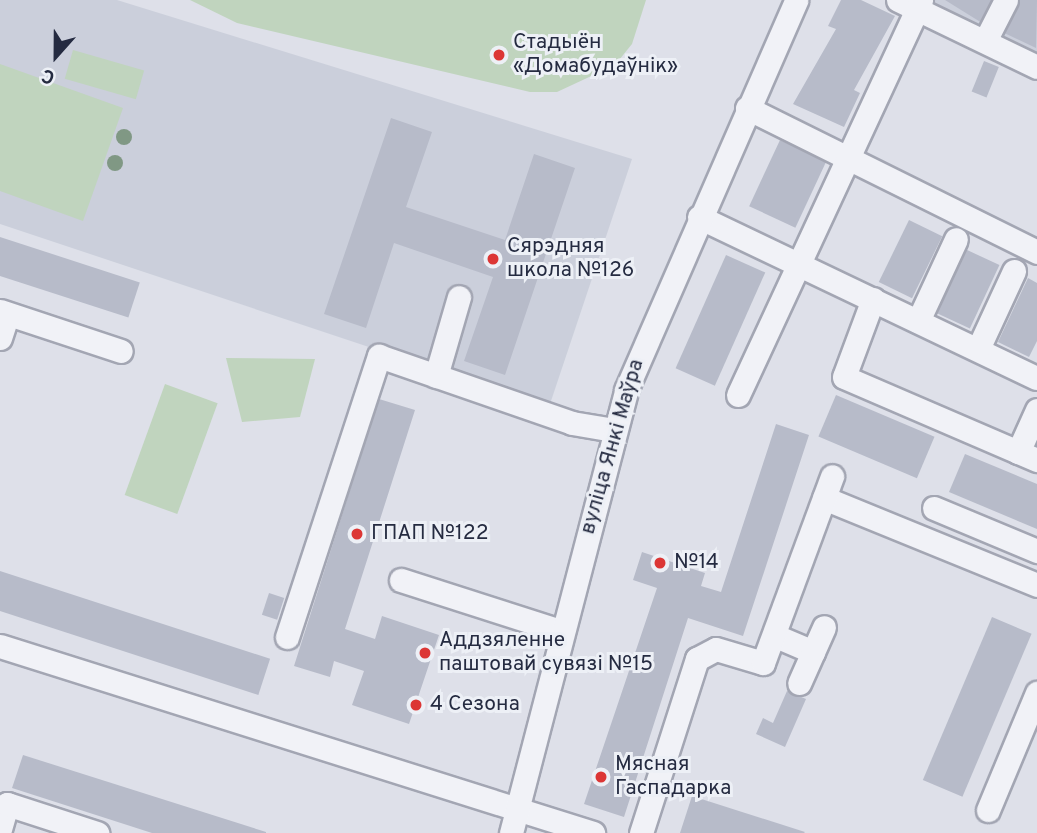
<!DOCTYPE html>
<html>
<head>
<meta charset="utf-8">
<style>
  body { margin:0 }
  #map { position:relative; width:1037px; height:833px; overflow:hidden; background:#dee0e9; font-family:Overpass,sans-serif }
  div>[style] { position:absolute }
  [style*='--x'] { left:calc(var(--x)*1px); top:calc(var(--y)*1px); width:calc(var(--w)*1px); rotate:calc(var(--a)*1deg) }
  .built>* { inset:0; background:#cbcfdb }
  .green>* { inset:0; background:#c0d4be; transform-origin:0 0 }
  .building>* { inset:0; background:#b7bbc9; transform-origin:0 0 }
  .roads { filter:drop-shadow(2px 0 #a3a6b3) drop-shadow(-2px 0 #a3a6b3) drop-shadow(0 2px #a3a6b3) drop-shadow(0 -2px #a3a6b3) }
  .minor>* { height:23px; margin:-11.5px; padding:0 11.5px; transform-origin:11.5px; border-radius:11.5px; background:#f1f2f7 }
  .trees>* { width:16px; height:16px; margin:-8px; border-radius:50%; background:#809884 }
  .dots>* { width:19px; height:19px; translate:-50% -50%; box-sizing:border-box; border:4px solid #edf0f6; border-radius:50% }
  span { translate:-50% -50%; white-space:nowrap; text-align:center; line-height:1.15; -webkit-text-stroke:6px #edf0f6; paint-order:stroke }
  .poi-label { font-size:21px; color:#252b41 }
  .left { translate:0 -50%; text-align:left }
  .street-label { font-size:21px; color:#252b41 }
  .north { position:absolute; left:21px; top:21px; width:70px; height:70px; -webkit-text-stroke:5px #edf0f6; paint-order:stroke; rotate:201deg; font-size:19px; font-weight:700; line-height:28px; text-align:center; color:#252b41 }
  .north::after { content:''; display:block; margin:auto; width:24px; height:32px; background:#252b41; clip-path:polygon(50% 0,100% 100%,50% 72%,0 100%) }
</style>
</head>
<body>
<div id="map">
  <div class="built">
    <i style="clip-path:polygon(0 0,117px 0,632px 159px,549px 407px,0 224px)"></i>
    <i style="clip-path:polygon(934px 0,1037px 0,1037px 58px,931px 6px)"></i>
  </div>
  <div class="green">
    <i style="clip-path:polygon(190px 0,646px 0,632px 44px,615px 65px,557px 92px,530px 92px,237px 23px)"></i>
    <i style="left:73px;top:50px;width:74px;height:30px;rotate:16deg"></i>
    <i style="clip-path:polygon(0 64px,123px 108px,83px 221px,0 191px)"></i>
    <i style="clip-path:polygon(226px 358px,315px 359px,300px 417px,242px 422px)"></i>
    <i style="left:165px;top:384px;width:56px;height:118px;rotate:20deg"></i>
  </div>
  <div class="building">
    <i style="clip-path:polygon(841px 0,861px 0,895px 16px,854px 90px,860px 93px,844px 127px,793px 104px,836px 29px,828px 26px)"></i>
    <i style="clip-path:polygon(945px 0,993px 0,982px 23px)"></i>
    <i style="clip-path:polygon(1013px 0,1037px 0,1036px 48px,998px 30px)"></i>
    <i style="left:984px;top:61px;width:16px;height:33px;rotate:22deg"></i>
    <i style="clip-path:polygon(391px 118px,432px 132px,406px 207px,505px 240px,534px 154px,575px 168px,505px 375px,464px 361px,493px 277px,394px 243px,366px 328px,324px 314px)"></i>
    <i style="left:780px;top:140px;width:51px;height:73px;rotate:25deg"></i>
    <i style="left:909px;top:220px;width:37px;height:69px;rotate:26deg"></i>
    <i style="left:0;top:237px;width:147px;height:37px;rotate:18deg"></i>
    <i style="left:965px;top:249px;width:38px;height:70px;rotate:25deg"></i>
    <i style="left:726px;top:255px;width:43px;height:124px;rotate:24deg"></i>
    <i style="clip-path:polygon(1028px 278px,1037px 283px,1037px 341px,1029px 357px,998px 342px)"></i>
    <i style="left:836px;top:395px;width:107px;height:45px;rotate:23deg"></i>
    <i style="clip-path:polygon(379px 399px,415px 410px,345px 629px,375px 639px,382px 616px,439px 635px,409px 724px,352px 705px,364px 671px,334px 661px,330px 677px,294px 666px)"></i>
    <i style="clip-path:polygon(776px 424px,809px 435px,743px 636px,688px 618px,624px 817px,584px 804px,657px 588px,633px 580px,642px 552px,705px 573px,701px 586px,721px 592px)"></i>
    <i style="clip-path:polygon(965px 454px,1037px 484px,1037px 529px,949px 492px)"></i>
    <i style="left:0;top:571px;width:284px;height:38px;rotate:18deg"></i>
    <i style="left:269px;top:593px;width:16px;height:23px;rotate:18deg"></i>
    <i style="left:992px;top:617px;width:43px;height:177px;rotate:23deg"></i>
    <i style="clip-path:polygon(787px 691px,806px 699px,785px 747px,756px 734px,763px 718px,773px 723px)"></i>
    <i style="clip-path:polygon(23px 755px,266px 832px,266px 833px,152px 833px,12px 788px)"></i>
    <i style="clip-path:polygon(692px 796px,805px 832px,804px 833px,680px 833px)"></i>
  </div>
  <div class="roads">
    <div class="minor">
      <i style="--x:898;--y:0;--w:154;--a:25.7"></i>
      <i style="--x:985;--y:41;--w:46;--a:-62.9"></i>
      <i style="--x:747;--y:108;--w:324;--a:26.4"></i>
      <i style="--x:699;--y:217;--w:374;--a:25.5"></i>
      <i style="--x:873;--y:299;--w:83;--a:110.4"></i>
      <i style="--x:844;--y:377;--w:189;--a:23.3"></i>
      <i style="--x:0;--y:311;--w:127;--a:18.3"></i>
      <i style="--x:918;--y:321;--w:90;--a:-65.1"></i>
      <i style="--x:0;--y:338;--w:25;--a:-72"></i>
      <i style="--x:978;--y:349;--w:86;--a:-65.2"></i>
      <i style="--x:436;--y:376;--w:82;--a:-73.8"></i>
      <i style="--x:738;--y:395;--w:435;--a:-65.1"></i>
      <i style="--x:1037;--y:410;--w:46;--a:114.3"></i>
      <i style="--x:1018;--y:452;--w:21;--a:23"></i>
      <i style="--x:824;--y:498;--w:230;--a:22.2"></i>
      <i style="--x:934;--y:508;--w:112;--a:22.7"></i>
      <i style="--x:401;--y:580;--w:167;--a:17.8"></i>
      <i style="--x:287;--y:637;--w:296;--a:-71.9"></i>
      <i style="--x:379;--y:356;--w:204;--a:19.1"></i>
      <i style="--x:572;--y:423;--w:43;--a:9.5"></i>
      <i style="--x:778;--y:637;--w:38;--a:23"></i>
      <i style="--x:813;--y:652;--w:34;--a:114"></i>
      <i style="--x:0;--y:646;--w:622;--a:17.5"></i>
      <i style="--x:813;--y:652;--w:27;--a:-66"></i>
      <i style="--x:988;--y:810;--w:127;--a:-67.3"></i>
      <i style="--x:0;--y:829;--w:26;--a:-74"></i>
      <i style="--x:7;--y:804;--w:95;--a:17.9"></i>
      <i style="--x:511;--y:833;--w:458;--a:-75.4"></i>
      <i style="--x:626;--y:390;--w:425;--a:-66.4"></i>
      <i style="--x:641;--y:833;--w:183;--a:-72.2"></i>
      <i style="--x:697;--y:659;--w:21;--a:-28"></i>
      <i style="--x:716;--y:649;--w:49;--a:16.6"></i>
      <i style="--x:763;--y:663;--w:199;--a:-69.7"></i>
    </div>
  </div>
  <div class="trees">
    <i style="left:124px;top:137px"></i>
    <i style="left:115px;top:163px"></i>
  </div>
  <div class="dots">
    <i style="left:499px;top:55px;background:#dc3635"></i>
    <i style="left:493px;top:259px;background:#dc3635"></i>
    <i style="left:357px;top:534px;background:#dc3635"></i>
    <i style="left:660px;top:563px;background:#dc3635"></i>
    <i style="left:425px;top:653px;background:#dc3635"></i>
    <i style="left:416px;top:705px;background:#dc3635"></i>
    <i style="left:601px;top:777px;background:#dc3635"></i>
  </div>
  <div class="poi-label">
    <span class="left" style="left:513px;top:55px">Стадыён<br>«Домабудаўнік»</span>
    <span class="left" style="left:507px;top:259px">Сярэдняя<br>школа №126</span>
    <span class="left" style="left:371px;top:534px">ГПАП №122</span>
    <span class="left" style="left:674px;top:563px">№14</span>
    <span class="left" style="left:439px;top:653px">Аддзяленне<br>паштовай сувязі №15</span>
    <span class="left" style="left:430px;top:705px">4 Сезона</span>
    <span class="left" style="left:615px;top:777px">Мясная<br>Гаспадарка</span>
  </div>
  <div class="street-label">
    <span style="left:613px;top:447px;rotate:-74deg">вуліца Янкі Маўра</span>
  </div>
  <div class="north">С</div>
</div>
</body>
</html>
